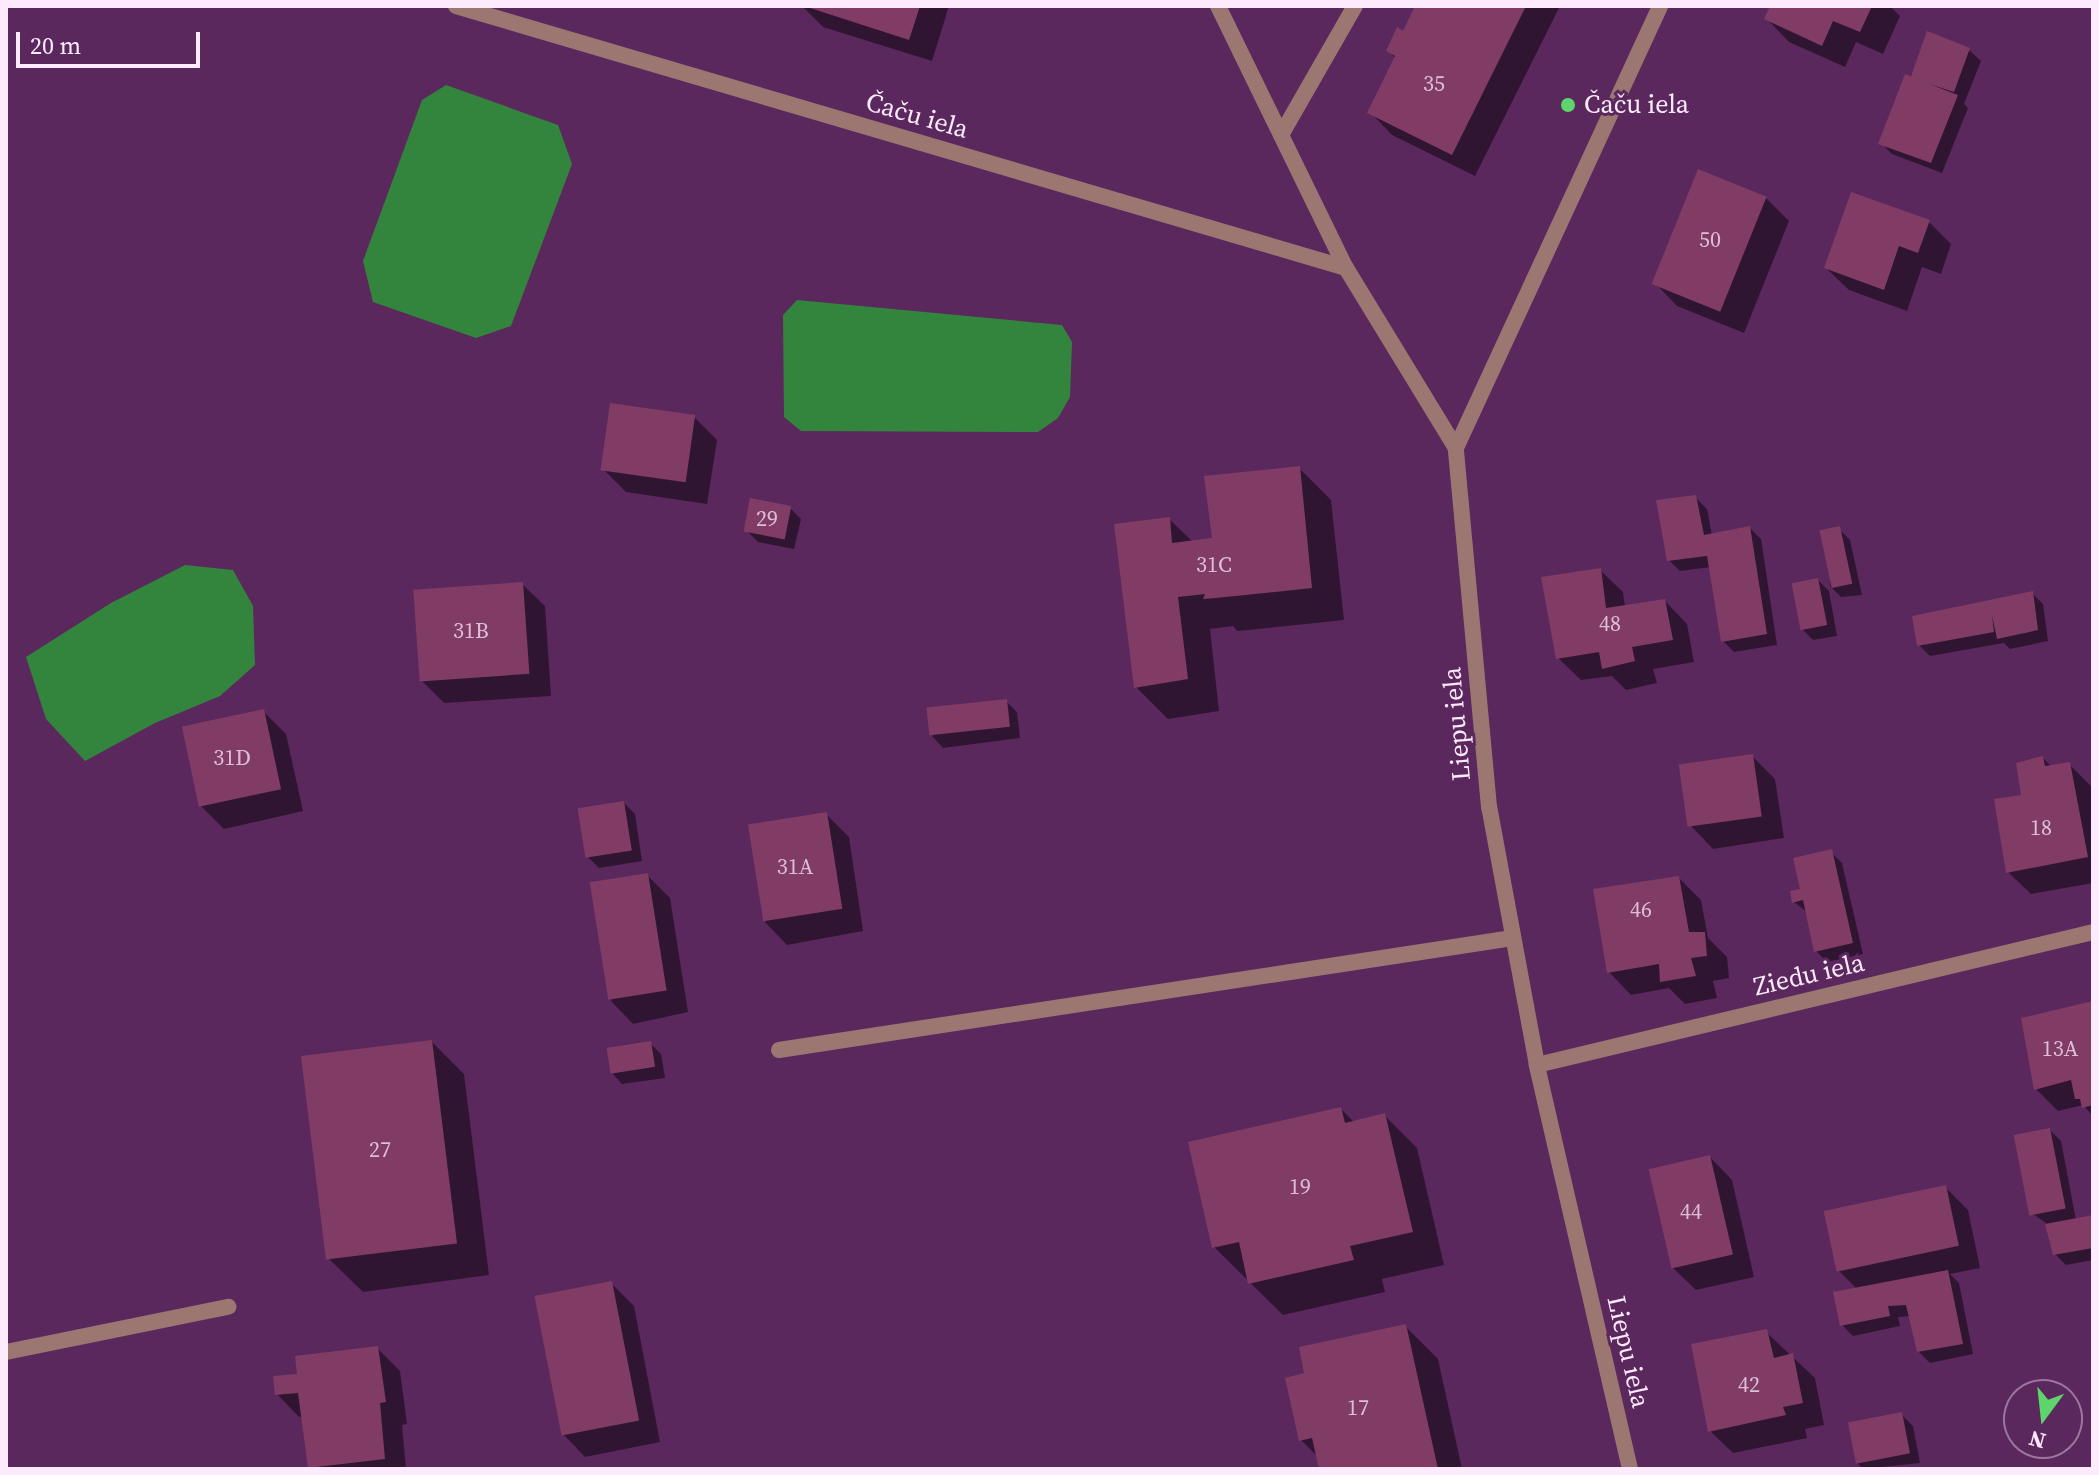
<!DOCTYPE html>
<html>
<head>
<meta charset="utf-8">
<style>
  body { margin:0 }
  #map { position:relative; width:2099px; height:1475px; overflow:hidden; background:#5b285e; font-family:"Source Serif 4",serif }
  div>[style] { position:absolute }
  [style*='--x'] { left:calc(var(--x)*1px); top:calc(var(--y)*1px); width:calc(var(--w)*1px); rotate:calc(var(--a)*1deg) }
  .water>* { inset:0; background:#33843d }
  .shadow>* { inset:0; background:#0007 }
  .building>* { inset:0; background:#803c64; transform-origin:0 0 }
  .service>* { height:16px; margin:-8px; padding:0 8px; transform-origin:8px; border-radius:8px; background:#9c7772 }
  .minor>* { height:16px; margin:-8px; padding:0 8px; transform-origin:8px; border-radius:8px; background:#9c7772 }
  .dots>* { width:22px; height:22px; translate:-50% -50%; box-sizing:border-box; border:4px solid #5b285e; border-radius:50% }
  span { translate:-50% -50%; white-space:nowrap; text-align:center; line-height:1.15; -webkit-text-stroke:6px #5b285e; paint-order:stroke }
  .number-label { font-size:22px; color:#debed7 }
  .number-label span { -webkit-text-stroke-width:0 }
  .poi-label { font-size:26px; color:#fdeafd }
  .left { translate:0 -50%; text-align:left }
  .street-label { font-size:26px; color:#fdeafd }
  .frame { position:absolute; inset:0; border:8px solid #fdeafd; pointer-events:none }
  .north { position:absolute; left:2003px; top:1379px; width:80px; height:80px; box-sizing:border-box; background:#5b285e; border:2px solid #9c769e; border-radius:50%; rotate:195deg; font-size:22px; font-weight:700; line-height:32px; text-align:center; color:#fdeafd }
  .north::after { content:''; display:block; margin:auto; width:28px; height:36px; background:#5ed56c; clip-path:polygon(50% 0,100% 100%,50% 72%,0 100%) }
  .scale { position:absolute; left:16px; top:32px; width:184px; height:36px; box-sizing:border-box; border:4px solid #fdeafd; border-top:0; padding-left:10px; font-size:24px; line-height:28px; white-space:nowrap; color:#fdeafd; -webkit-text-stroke:6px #5b285e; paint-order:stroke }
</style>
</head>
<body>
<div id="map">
  <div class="water">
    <i style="clip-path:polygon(446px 85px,558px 125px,572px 164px,511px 326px,476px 338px,373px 302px,363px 261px,422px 100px)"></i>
    <i style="clip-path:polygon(797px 300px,1062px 325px,1072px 342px,1070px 397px,1058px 418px,1038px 432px,801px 431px,784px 417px,783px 315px)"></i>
    <i style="clip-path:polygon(185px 565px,233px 570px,253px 606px,255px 665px,220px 696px,155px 723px,85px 761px,46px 719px,26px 657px,111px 603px)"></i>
  </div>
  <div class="shadow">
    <i style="clip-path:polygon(802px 6px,949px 6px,932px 61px,823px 27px)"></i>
    <i style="clip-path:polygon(1417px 6px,1560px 6px,1475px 176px,1392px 135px,1370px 112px,1396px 59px,1388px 50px,1403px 34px)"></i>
    <i style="clip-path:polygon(1772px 6px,1890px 6px,1900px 16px,1883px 54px,1856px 42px,1845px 67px,1789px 42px,1767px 19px)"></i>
    <i style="clip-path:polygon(1929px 34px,1969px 50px,1981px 61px,1964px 104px,1968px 108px,1942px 173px,1892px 154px,1881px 143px)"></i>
    <i style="clip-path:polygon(1766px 198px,1789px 221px,1744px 333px,1677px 306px,1655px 283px)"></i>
    <i style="clip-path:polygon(1929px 222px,1951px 244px,1941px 274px,1922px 267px,1907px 311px,1849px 290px,1826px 268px)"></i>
    <i style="clip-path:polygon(694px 417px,717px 440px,707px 504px,626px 492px,603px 469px)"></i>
    <i style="clip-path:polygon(1299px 468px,1331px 500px,1344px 620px,1249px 630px,1237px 631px,1233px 626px,1210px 629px,1219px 711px,1168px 719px,1136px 687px,1169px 519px,1193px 542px,1214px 540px)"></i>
    <i style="clip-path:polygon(1695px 497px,1707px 509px,1712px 535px,1750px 528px,1761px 539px,1777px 645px,1734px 652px,1723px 641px,1711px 567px,1680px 571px,1669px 560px)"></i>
    <i style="clip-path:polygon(790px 508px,801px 519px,794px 549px,758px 542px,747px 531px)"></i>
    <i style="clip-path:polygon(1839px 529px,1850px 540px,1862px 595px,1841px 597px,1830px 586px)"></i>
    <i style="clip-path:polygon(1600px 570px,1623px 592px,1625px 607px,1665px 601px,1687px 624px,1694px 662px,1653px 669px,1657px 683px,1626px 690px,1612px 676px,1581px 680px,1558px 658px)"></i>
    <i style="clip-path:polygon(1818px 580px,1829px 591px,1837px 636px,1813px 640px,1801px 628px)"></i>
    <i style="clip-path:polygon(522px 584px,545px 606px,551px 696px,444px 703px,421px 680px)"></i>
    <i style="clip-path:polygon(2032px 593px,2043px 604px,2048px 641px,2010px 649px,2004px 643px,1930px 656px,1919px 645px)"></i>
    <i style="clip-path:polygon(1006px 701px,1017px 712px,1020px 738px,943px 748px,932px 736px)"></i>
    <i style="clip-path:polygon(263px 711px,286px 734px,303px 811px,224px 829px,201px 806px)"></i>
    <i style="clip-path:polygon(1752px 756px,1775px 779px,1784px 838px,1713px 849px,1691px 826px)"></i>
    <i style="clip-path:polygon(2043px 758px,2052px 767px,2069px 764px,2092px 787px,2093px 883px,2031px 894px,2008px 872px,2023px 796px)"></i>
    <i style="clip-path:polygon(624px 803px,635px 814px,642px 861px,599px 868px,588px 857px)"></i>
    <i style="clip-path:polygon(826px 814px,849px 837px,863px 931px,787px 945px,765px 922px)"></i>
    <i style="clip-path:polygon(1831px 852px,1842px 863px,1863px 954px,1827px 962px,1816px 951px,1807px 912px,1794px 902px)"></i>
    <i style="clip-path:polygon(647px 875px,670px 898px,688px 1012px,633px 1024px,611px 1001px)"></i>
    <i style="clip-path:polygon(1679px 878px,1701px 900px,1708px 938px,1727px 957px,1729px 978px,1713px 981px,1717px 998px,1685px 1004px,1669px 988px,1631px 995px,1609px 972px)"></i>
    <i style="clip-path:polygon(2093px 1003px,2093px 1116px,2083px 1105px,2058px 1111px,2036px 1089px)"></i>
    <i style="clip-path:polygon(432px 1042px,464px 1074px,489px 1275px,363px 1292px,330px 1260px)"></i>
    <i style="clip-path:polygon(650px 1043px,661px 1054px,665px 1078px,622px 1084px,611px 1072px)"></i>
    <i style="clip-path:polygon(1341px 1109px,1354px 1122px,1384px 1115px,1417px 1148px,1444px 1265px,1382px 1279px,1385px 1292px,1283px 1315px,1214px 1247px)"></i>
    <i style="clip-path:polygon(2050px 1130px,2061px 1141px,2076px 1220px,2093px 1217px,2093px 1260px,2066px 1265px,2055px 1254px,2047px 1224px,2032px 1213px)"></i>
    <i style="clip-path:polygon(1710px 1157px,1732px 1180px,1754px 1277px,1696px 1290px,1673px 1268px)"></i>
    <i style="clip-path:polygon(1945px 1187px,1968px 1210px,1980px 1268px,1950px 1274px,1959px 1283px,1973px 1354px,1930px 1363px,1918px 1351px,1910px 1316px,1898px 1317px,1900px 1326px,1853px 1336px,1842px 1325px,1857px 1289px,1839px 1271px)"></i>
    <i style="clip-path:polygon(611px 1283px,634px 1306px,660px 1442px,585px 1457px,563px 1434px)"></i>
    <i style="clip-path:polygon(1405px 1326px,1438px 1359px,1462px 1469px,1322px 1469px,1319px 1458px,1301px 1440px,1307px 1375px)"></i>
    <i style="clip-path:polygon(1766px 1332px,1815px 1378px,1824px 1425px,1805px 1429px,1807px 1438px,1733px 1453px,1710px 1431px)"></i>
    <i style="clip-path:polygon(377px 1348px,400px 1371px,407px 1424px,402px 1425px,406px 1469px,312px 1469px,303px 1416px,299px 1417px,277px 1394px,299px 1376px)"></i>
    <i style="clip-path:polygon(1902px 1415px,1913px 1426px,1920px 1463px,1863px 1469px,1857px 1463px)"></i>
  </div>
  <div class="building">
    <i style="clip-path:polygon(804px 6px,920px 6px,909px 40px)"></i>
    <i style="clip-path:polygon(1415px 6px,1526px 6px,1452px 155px,1367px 113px,1395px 56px,1386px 51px,1397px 27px,1403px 31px)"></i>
    <i style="clip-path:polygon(1770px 6px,1872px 6px,1860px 32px,1833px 21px,1822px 46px,1764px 19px)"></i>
    <i style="clip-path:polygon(1927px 31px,1970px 48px,1954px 92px,1929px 84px,1958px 95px,1931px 163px,1878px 144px,1905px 74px,1911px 76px)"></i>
    <i style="left:1698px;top:169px;width:74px;height:124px;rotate:22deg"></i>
    <i style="clip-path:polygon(1851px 192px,1930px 220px,1918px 253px,1899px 246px,1884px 290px,1824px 268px)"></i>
    <i style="left:610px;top:403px;width:86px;height:68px;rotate:8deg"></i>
    <i style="clip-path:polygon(1300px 466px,1312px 588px,1216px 598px,1203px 599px,1205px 594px,1178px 597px,1188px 679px,1134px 688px,1114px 524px,1170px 517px,1172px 543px,1212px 538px,1204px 476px)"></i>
    <i style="clip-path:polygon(1696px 495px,1704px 535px,1750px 526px,1767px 634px,1721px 642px,1707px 556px,1667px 561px,1656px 500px)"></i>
    <i style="left:750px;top:498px;width:42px;height:34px;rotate:11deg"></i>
    <i style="left:1840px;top:526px;width:59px;height:21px;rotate:78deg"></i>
    <i style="clip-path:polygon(1601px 568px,1606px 608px,1665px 599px,1673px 640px,1632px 647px,1635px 661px,1602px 669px,1599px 652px,1556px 659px,1541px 577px)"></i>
    <i style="left:1818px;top:578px;width:48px;height:27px;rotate:79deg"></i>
    <i style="left:523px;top:582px;width:92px;height:110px;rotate:86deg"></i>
    <i style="clip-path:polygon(2033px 591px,2038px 630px,1997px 639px,1992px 615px,1994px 632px,1917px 646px,1912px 616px)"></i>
    <i style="left:1007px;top:699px;width:28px;height:81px;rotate:84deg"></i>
    <i style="left:264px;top:709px;width:82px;height:84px;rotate:78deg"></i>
    <i style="left:1753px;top:754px;width:63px;height:75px;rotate:82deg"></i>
    <i style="clip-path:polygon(2043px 756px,2045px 766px,2070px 762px,2088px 857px,2006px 873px,1994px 799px,2021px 795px,2016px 763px)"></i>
    <i style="left:624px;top:801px;width:50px;height:47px;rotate:81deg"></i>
    <i style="left:827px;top:812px;width:98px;height:80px;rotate:81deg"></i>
    <i style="clip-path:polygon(1832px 849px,1853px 943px,1814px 952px,1803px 900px,1792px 903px,1790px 891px,1800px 889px,1793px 858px)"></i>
    <i style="left:648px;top:873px;width:119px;height:59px;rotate:81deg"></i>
    <i style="clip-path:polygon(1679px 876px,1689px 932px,1705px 932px,1707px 956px,1691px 958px,1696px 976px,1660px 982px,1659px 964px,1607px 973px,1593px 889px)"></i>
    <i style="clip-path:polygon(2093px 1001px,2093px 1105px,2082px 1108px,2080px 1099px,2075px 1099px,2071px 1080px,2034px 1090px,2021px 1018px)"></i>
    <i style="left:432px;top:1040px;width:205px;height:132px;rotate:83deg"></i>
    <i style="left:651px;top:1041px;width:26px;height:45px;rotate:81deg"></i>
    <i style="clip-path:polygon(1341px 1107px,1345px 1123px,1385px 1113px,1413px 1232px,1350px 1246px,1354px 1260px,1248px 1284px,1239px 1242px,1212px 1248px,1188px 1142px)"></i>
    <i style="left:2050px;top:1128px;width:82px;height:37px;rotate:79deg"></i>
    <i style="left:1710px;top:1155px;width:102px;height:63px;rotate:77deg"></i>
    <i style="left:1946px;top:1185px;width:62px;height:125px;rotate:78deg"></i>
    <i style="clip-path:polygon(2093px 1215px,2093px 1248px,2053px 1255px,2045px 1224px)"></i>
    <i style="clip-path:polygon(1948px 1270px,1963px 1344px,1917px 1352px,1906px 1305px,1888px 1306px,1890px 1316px,1840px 1326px,1833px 1292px)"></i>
    <i style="left:612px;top:1281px;width:142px;height:79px;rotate:79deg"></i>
    <i style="clip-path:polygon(1406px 1324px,1438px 1469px,1319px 1469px,1312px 1438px,1299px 1441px,1285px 1378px,1304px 1373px,1299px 1347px)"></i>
    <i style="clip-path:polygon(1767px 1329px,1774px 1358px,1793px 1353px,1803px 1403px,1783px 1407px,1786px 1415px,1708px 1432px,1691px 1344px)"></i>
    <i style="clip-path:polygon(378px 1346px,386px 1402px,380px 1403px,385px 1459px,308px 1468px,298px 1393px,275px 1395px,273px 1376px,297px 1374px,295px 1356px)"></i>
    <i style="left:1902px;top:1412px;width:42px;height:55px;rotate:79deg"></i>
  </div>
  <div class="service">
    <i style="--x:1218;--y:6;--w:292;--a:64"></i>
    <i style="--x:1281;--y:135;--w:149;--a:-60.2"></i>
    <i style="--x:779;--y:1050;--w:742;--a:-8.68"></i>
  </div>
  <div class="minor">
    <i style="--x:456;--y:6;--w:928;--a:16.4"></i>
    <i style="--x:1346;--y:268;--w:211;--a:58.6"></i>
    <i style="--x:1537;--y:1065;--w:572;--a:-13.45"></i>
    <i style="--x:6;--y:1352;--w:227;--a:-11.5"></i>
    <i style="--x:1630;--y:1469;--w:415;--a:-103"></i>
    <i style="--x:1537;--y:1065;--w:262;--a:-100.5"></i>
    <i style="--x:1489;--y:807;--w:361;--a:-95.3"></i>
    <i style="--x:1456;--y:448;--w:487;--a:-65.2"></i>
  </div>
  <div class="dots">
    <i style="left:1568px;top:105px;background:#5ed56c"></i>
  </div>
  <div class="number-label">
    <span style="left:1434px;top:84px">35</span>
    <span style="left:1710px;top:240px">50</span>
    <span style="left:767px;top:519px">29</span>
    <span style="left:1214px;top:565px">31C</span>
    <span style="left:1610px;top:624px">48</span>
    <span style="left:471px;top:631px">31B</span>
    <span style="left:232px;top:758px">31D</span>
    <span style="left:2041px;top:828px">18</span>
    <span style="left:795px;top:867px">31A</span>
    <span style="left:1641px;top:910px">46</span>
    <span style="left:2060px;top:1049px">13A</span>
    <span style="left:380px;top:1150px">27</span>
    <span style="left:1300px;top:1187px">19</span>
    <span style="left:1691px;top:1212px">44</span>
    <span style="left:1749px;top:1385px">42</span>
    <span style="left:1358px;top:1408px">17</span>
  </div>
  <div class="poi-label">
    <span class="left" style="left:1584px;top:105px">Čaču iela</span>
  </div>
  <div class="street-label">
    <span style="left:917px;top:116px;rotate:16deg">Čaču iela</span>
    <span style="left:1457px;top:724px;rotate:-95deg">Liepu iela</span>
    <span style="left:1809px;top:975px;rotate:-13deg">Ziedu iela</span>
    <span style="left:1628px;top:1352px;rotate:77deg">Liepu iela</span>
  </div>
  <div class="frame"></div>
  <div class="north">N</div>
  <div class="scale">20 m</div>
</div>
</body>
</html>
